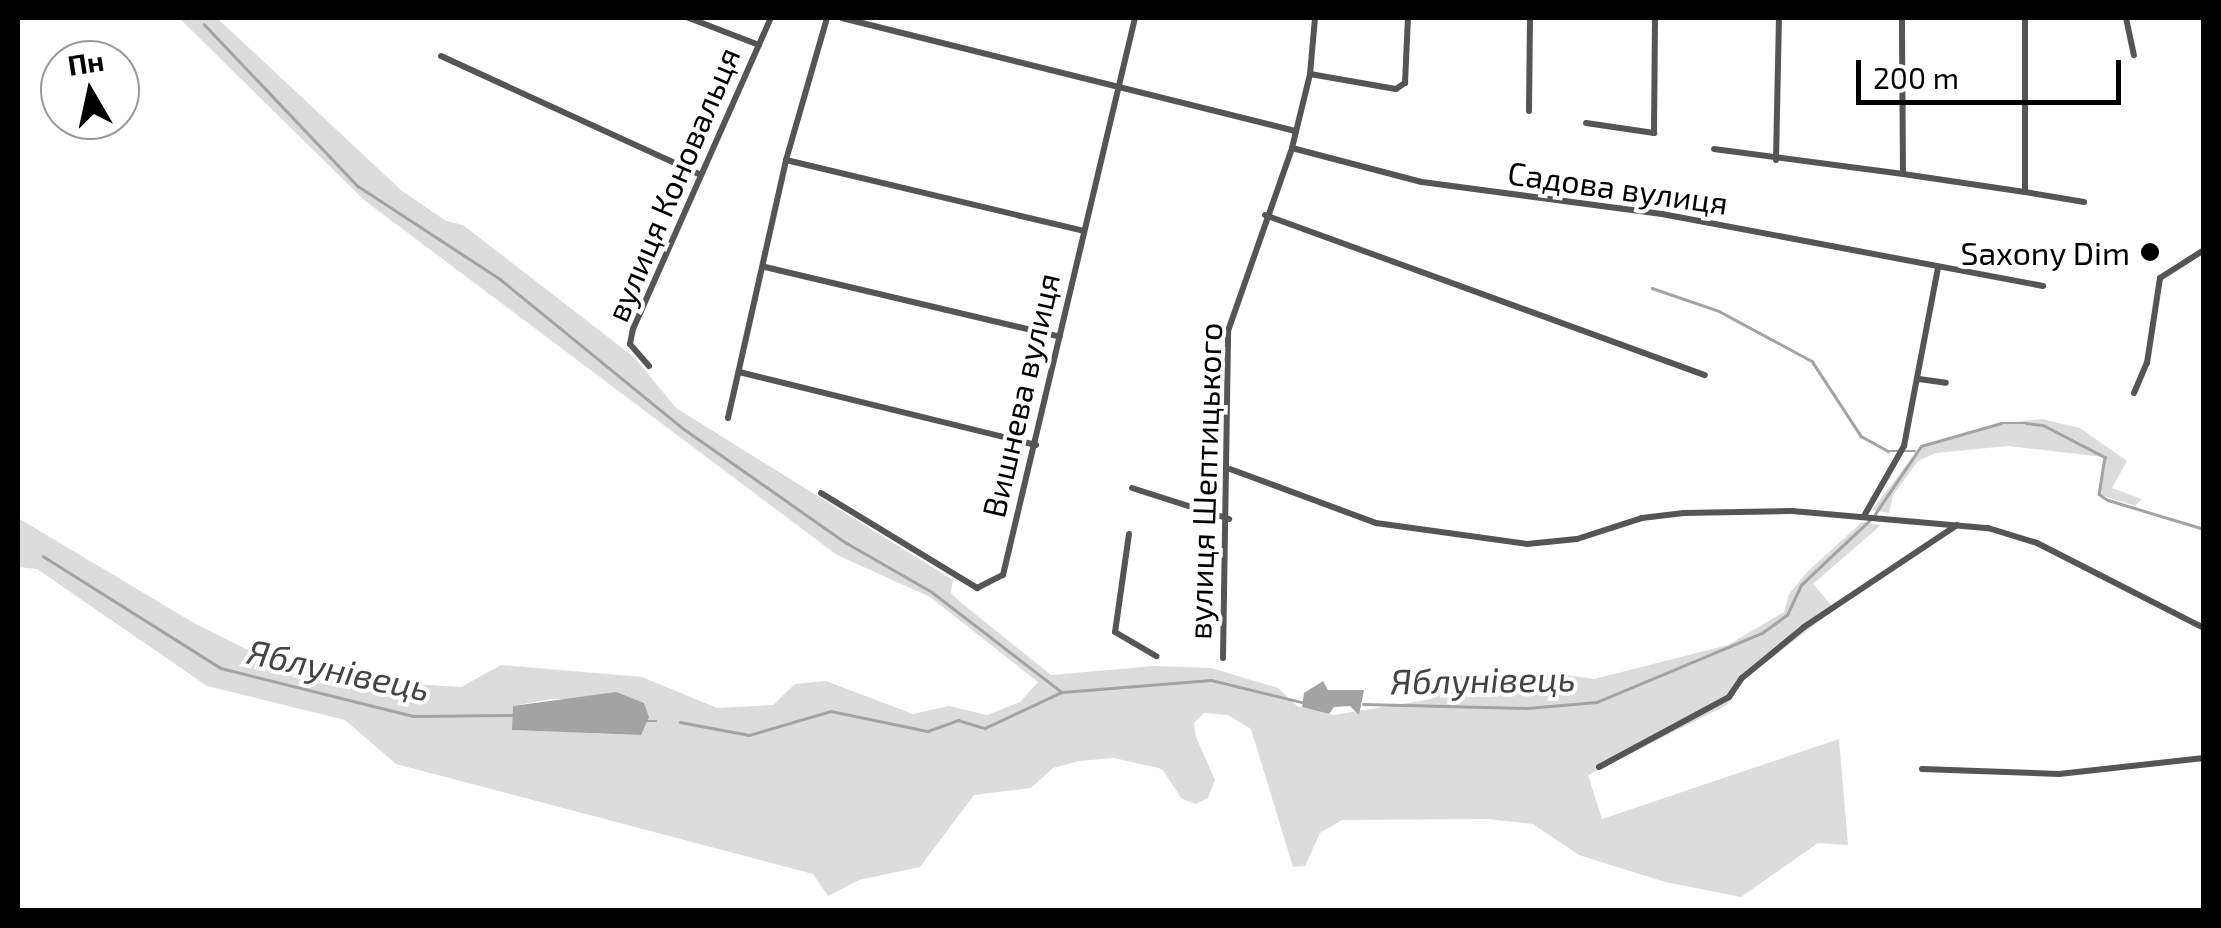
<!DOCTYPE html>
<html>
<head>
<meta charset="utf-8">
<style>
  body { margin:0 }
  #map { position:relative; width:2221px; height:928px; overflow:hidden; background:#fff; font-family:"Exo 2",sans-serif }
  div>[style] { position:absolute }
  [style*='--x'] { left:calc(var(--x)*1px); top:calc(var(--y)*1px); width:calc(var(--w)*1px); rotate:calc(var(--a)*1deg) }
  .green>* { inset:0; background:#dcdcdc }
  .water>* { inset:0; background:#a3a3a3 }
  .stream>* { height:2.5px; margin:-1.25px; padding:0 1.25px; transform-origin:1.25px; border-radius:1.25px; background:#a3a3a3 }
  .street>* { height:6px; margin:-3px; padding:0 3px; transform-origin:3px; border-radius:3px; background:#555 }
  .dots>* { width:28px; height:28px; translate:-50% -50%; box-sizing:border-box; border:5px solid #fff; border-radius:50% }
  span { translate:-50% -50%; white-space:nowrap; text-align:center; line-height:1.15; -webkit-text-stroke:8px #fff; paint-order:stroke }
  .street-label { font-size:32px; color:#000 }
  .poi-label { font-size:32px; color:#000 }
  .right { translate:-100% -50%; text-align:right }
  .water-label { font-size:35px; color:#444; font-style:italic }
  .frame { position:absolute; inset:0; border:20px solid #000; pointer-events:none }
  .north { position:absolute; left:40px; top:40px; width:100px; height:100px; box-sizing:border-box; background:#fff; border:2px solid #999; border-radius:50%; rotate:351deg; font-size:28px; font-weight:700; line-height:40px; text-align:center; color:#000 }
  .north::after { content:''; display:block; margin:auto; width:35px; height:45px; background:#000; clip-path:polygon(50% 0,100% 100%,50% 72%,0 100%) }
  .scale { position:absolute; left:1856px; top:60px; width:265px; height:45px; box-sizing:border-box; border:5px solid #000; border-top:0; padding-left:12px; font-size:30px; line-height:35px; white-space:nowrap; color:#000; -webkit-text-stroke:8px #fff; paint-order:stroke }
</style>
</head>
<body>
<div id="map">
  <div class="green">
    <i style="clip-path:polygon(evenodd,179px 18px,217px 18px,402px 191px,446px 221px,463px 225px,635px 358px,676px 408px,953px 580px,951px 593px,959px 601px,1051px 675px,1154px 666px,1211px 668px,1278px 688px,1297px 706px,1333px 715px,1432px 699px,1440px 676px,1554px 673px,1594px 679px,1728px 645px,1784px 612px,1789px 594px,1808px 571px,1862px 522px,1881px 525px,1813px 584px,1835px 609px,1746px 678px,1727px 705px,1588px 775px,1602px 819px,1839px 739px,1848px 845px,1818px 843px,1741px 897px,1665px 882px,1579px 855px,1533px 824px,1488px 819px,1342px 820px,1320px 833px,1305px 866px,1293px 867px,1251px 729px,1228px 715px,1204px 713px,1194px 723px,1196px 737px,1215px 780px,1208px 798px,1196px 804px,1182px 799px,1162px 769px,1114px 758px,1079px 761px,1053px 768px,1031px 788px,974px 795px,920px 867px,859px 880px,828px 896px,813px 874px,396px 764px,345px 720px,207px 686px,37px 569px,18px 567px,18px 518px,194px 623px,262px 657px,333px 679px,461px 687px,501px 665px,642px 677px,717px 708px,773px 705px,795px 684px,826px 681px,913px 714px,949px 706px,987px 715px,1020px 702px,1038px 682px,930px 597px,837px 555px,364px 200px,179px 18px,551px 699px,585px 700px,641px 735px,513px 730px,513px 706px,551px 699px)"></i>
    <i style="clip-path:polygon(2042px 419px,2080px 428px,2127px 461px,2112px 488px,2142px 499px,2135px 506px,2099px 494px,2104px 457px,2008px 446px,1936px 453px,1918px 461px,1893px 495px,1889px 513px,1872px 510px,1921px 446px,2003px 423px)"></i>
  </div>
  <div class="water">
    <i style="clip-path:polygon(1323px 681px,1328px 690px,1364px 690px,1359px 715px,1350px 706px,1334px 707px,1329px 714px,1302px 707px,1304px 693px)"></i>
    <i style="clip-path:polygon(616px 692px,644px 703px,649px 717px,641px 735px,512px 730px,513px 706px)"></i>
  </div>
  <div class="stream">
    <i style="--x:204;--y:24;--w:224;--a:46.5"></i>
    <i style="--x:358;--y:186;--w:170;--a:33.2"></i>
    <i style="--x:500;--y:279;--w:237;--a:39.2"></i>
    <i style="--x:684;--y:429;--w:197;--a:35.1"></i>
    <i style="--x:845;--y:542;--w:100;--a:29.9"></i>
    <i style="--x:932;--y:592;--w:164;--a:37.6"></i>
    <i style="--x:1652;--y:288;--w:71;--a:18.9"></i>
    <i style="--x:1719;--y:311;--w:106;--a:28.3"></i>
    <i style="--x:1812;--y:361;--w:90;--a:56.8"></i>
    <i style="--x:1861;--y:436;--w:31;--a:29"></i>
    <i style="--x:1888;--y:451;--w:27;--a:0"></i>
    <i style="--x:1875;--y:514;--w:82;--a:-55.9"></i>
    <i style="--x:1921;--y:446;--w:83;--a:-16"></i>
    <i style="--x:2001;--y:423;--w:25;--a:0"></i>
    <i style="--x:2026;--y:423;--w:17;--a:7"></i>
    <i style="--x:2043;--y:425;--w:70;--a:27.3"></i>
    <i style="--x:2105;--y:457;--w:37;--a:99"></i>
    <i style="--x:2099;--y:494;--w:11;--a:34"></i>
    <i style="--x:2108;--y:500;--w:100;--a:16.8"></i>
    <i style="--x:43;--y:556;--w:210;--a:32.2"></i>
    <i style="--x:221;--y:668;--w:198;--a:14"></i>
    <i style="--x:413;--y:716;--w:99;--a:-0.6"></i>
    <i style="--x:1363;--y:704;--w:164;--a:1.4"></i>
    <i style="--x:1527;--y:708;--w:70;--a:-4.9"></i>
    <i style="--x:1597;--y:702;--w:179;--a:-22.7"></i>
    <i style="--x:1762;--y:633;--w:31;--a:-36"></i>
    <i style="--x:1787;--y:615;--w:33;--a:-65"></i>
    <i style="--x:1801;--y:585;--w:95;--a:-43.3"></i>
    <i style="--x:645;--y:721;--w:11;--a:0"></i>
    <i style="--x:680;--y:722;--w:70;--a:10.7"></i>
    <i style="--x:749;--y:735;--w:85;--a:-16.3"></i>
    <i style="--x:831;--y:711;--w:99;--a:11.7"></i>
    <i style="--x:928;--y:731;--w:32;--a:-20"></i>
    <i style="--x:958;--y:720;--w:28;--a:17"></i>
    <i style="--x:985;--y:728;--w:85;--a:-25.1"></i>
    <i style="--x:1062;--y:692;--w:149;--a:-4.6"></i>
    <i style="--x:1211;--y:680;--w:97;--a:13.7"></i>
  </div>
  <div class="street">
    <i style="--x:689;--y:18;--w:75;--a:21.1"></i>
    <i style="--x:842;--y:18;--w:468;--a:14"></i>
    <i style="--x:2126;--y:18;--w:38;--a:78"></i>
    <i style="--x:441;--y:56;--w:286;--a:24.6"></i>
    <i style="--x:1310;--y:74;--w:87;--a:9.9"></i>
    <i style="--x:1396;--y:89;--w:11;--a:-34"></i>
    <i style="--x:1405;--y:83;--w:65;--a:-87.4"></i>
    <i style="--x:1529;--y:111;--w:93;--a:-89.4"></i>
    <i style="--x:1586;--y:123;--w:69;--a:8.4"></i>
    <i style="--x:1654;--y:133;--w:115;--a:-89.5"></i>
    <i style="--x:1292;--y:148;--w:134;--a:14.7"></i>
    <i style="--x:1422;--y:182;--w:242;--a:7.6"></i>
    <i style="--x:1662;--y:214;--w:388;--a:10.7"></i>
    <i style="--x:1714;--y:149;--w:191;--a:7.5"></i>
    <i style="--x:1903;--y:174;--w:156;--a:-90.4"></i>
    <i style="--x:786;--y:160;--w:305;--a:13.4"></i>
    <i style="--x:1776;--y:160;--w:142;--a:-88.8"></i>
    <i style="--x:1903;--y:174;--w:123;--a:8.4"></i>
    <i style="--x:2025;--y:192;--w:174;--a:-90"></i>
    <i style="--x:2025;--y:192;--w:60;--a:9.6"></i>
    <i style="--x:1265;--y:215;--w:468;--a:20"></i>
    <i style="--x:765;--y:267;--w:303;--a:13.3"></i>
    <i style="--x:649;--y:366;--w:29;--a:-131"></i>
    <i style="--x:630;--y:344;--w:15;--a:-79"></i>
    <i style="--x:633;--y:329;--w:340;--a:-66.1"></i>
    <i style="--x:739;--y:372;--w:306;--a:13.8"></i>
    <i style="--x:1919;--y:379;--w:27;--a:8"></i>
    <i style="--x:2134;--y:393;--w:33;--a:-67"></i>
    <i style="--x:2147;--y:363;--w:86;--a:-81.3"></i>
    <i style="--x:2160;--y:278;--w:52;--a:-32.5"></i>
    <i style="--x:728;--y:418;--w:264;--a:-77.3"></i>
    <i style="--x:786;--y:160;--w:148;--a:-73.9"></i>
    <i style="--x:1230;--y:469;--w:156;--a:20.3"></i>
    <i style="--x:1376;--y:523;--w:152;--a:7.9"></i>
    <i style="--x:1527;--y:544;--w:50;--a:-5.7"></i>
    <i style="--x:1577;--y:539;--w:68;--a:-17.9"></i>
    <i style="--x:1642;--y:518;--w:42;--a:-6.8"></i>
    <i style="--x:1684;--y:513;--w:108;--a:-1.1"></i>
    <i style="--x:1792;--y:511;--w:197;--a:5"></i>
    <i style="--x:1988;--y:528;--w:51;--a:17"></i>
    <i style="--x:2037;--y:543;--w:187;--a:27"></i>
    <i style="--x:1132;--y:488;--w:102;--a:17.7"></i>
    <i style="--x:821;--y:493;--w:183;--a:31.3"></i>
    <i style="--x:977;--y:588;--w:29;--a:-27"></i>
    <i style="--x:1003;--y:575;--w:572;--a:-76.67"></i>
    <i style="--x:1864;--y:516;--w:81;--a:-60.3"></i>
    <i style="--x:1904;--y:446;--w:182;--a:-79.2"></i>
    <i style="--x:1129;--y:534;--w:99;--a:98.1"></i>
    <i style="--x:1115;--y:632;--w:48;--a:30.3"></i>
    <i style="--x:1223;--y:658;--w:327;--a:-89.1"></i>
    <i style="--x:1228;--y:331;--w:194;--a:-70.7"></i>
    <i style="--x:1292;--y:148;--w:76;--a:-76.3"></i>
    <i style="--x:1310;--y:74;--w:56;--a:-84.9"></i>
    <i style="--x:1599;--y:767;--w:148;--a:-28.3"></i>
    <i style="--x:1729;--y:697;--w:23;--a:-56"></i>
    <i style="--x:1742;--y:678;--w:80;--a:-39.4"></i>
    <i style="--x:1804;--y:627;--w:184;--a:-33.7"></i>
    <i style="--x:1922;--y:769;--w:137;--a:2.1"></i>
    <i style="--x:2059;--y:774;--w:146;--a:-6.3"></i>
  </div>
  <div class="dots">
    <i style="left:2150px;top:252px;background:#000"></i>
  </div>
  <div class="street-label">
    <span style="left:672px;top:184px;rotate:-67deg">вулиця Коновальця</span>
    <span style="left:1618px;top:187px;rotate:8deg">Садова вулиця</span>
    <span style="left:1020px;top:395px;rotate:-77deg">Вишнева вулиця</span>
    <span style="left:1204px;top:481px;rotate:-88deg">вулиця Шептицького</span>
  </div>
  <div class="poi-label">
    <span class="right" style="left:2130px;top:252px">Saxony Dim</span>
  </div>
  <div class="water-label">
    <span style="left:339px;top:669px;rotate:12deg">Яблунівець</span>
    <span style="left:1483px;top:679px;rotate:-1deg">Яблунівець</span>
  </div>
  <div class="frame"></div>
  <div class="north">Пн</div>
  <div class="scale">200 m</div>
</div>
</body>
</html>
